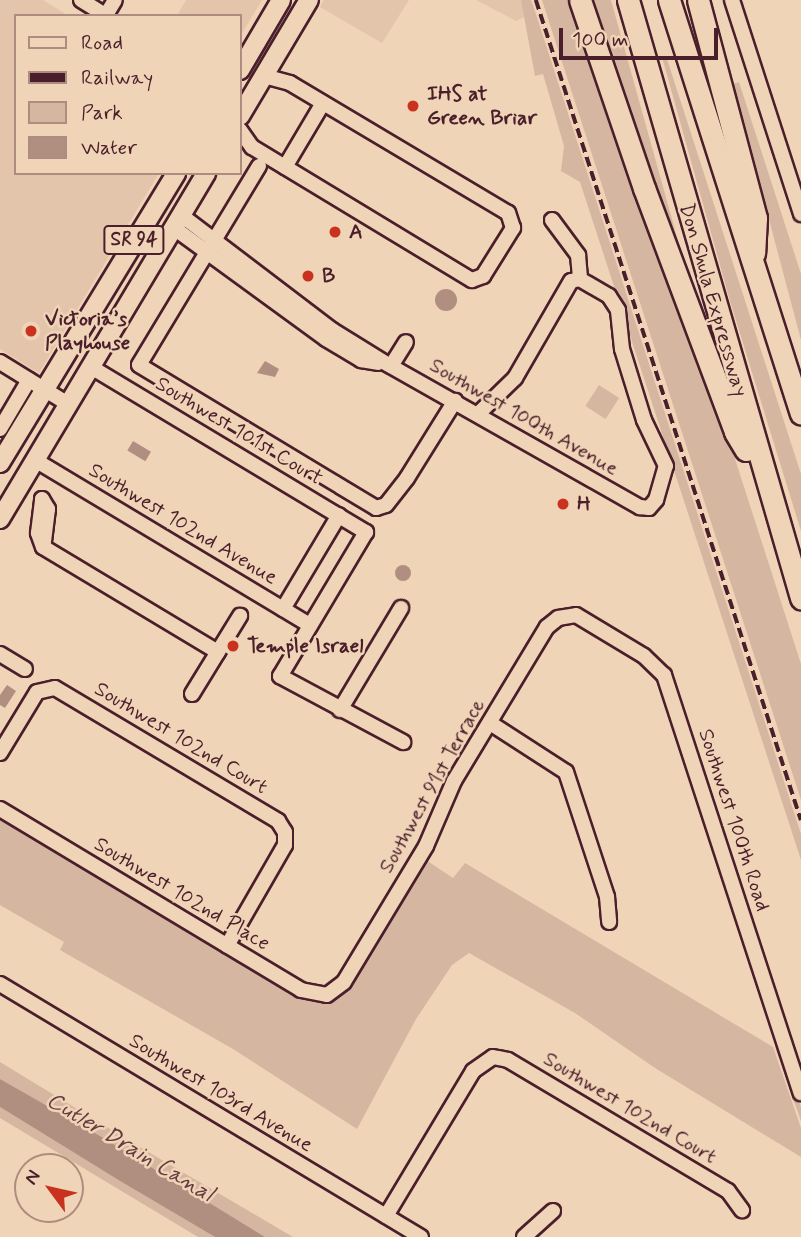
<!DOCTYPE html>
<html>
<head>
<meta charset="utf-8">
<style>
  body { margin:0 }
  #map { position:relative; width:801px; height:1237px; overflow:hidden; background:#f0d4b7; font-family:Mynerve,sans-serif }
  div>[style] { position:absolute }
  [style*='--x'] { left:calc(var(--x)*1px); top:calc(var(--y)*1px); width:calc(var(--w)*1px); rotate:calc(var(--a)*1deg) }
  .built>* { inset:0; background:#e2c5ab }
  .green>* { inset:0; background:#d5b6a0; transform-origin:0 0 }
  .water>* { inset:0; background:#b08f81; transform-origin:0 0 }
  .round { border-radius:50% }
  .roads { filter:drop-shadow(2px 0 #4a1f2b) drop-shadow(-2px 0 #4a1f2b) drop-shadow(0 2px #4a1f2b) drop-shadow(0 -2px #4a1f2b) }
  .minor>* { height:14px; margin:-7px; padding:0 7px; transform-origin:7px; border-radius:7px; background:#f0d4b7 }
  .major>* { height:18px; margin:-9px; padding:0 9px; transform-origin:9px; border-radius:9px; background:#f0d4b7 }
  .highway>* { height:21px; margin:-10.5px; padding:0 10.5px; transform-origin:10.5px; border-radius:10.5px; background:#f0d4b7 }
  .rail>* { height:3.5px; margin-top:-1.75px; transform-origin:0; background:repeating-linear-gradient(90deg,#4a1f2b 0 10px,transparent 0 15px) }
  .dots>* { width:19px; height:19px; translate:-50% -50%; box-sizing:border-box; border:4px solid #f0d4b7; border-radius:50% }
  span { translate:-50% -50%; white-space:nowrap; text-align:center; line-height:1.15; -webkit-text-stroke:5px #f0d4b7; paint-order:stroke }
  .shield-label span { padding:2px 5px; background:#f0d4b7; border:2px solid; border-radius:5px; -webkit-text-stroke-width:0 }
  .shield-label { font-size:19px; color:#4a1f2b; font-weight:700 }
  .poi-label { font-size:21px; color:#4a1f2b; font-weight:700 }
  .left { translate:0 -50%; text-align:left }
  .street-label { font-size:21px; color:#4a1f2b }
  .water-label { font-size:23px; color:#643b40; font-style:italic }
  .legend { position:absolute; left:14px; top:14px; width:228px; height:161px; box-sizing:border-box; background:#f0d4b7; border:2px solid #ae8c7f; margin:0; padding:9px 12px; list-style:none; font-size:21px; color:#4a1f2b }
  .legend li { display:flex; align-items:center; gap:14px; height:35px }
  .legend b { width:35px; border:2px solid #ae8c7f }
  .north { position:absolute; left:14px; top:1153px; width:70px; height:70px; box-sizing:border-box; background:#f0d4b7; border:2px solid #ae8c7f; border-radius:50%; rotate:303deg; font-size:19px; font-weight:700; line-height:28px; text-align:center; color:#4a1f2b }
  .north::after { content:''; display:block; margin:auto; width:24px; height:32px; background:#c8321e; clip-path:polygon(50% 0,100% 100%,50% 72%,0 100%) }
  .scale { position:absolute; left:559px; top:28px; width:159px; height:32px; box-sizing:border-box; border:4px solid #4a1f2b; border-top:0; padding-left:9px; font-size:21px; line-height:24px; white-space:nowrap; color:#4a1f2b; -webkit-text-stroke:5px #f0d4b7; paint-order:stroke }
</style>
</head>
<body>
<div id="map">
  <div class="built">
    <i style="clip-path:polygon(0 0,43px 0,69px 16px,16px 16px,16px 173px,159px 173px,39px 373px,0 349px)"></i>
    <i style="clip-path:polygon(186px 0,262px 0,240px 37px,240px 16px,177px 16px)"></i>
    <i style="clip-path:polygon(324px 0,409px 0,382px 43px,320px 7px)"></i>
    <i style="clip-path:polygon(476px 0,521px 0,526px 16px,516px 21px)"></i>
  </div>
  <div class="green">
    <i style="clip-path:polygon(521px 0,531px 0,534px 8px,801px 834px,801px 860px,580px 182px,561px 171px,564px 146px,543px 74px,535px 76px)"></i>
    <i style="clip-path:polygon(542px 0,575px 0,707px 372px,801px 664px,801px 800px)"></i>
    <i style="clip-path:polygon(586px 0,611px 0,697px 309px)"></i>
    <i style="clip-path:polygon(666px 56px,801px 474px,801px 531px,730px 301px,662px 57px)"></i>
    <i style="clip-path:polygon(739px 82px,801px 274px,801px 340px,733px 84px)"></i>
    <i style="left:599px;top:385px;width:24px;height:25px;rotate:33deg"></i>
    <i style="clip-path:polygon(0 816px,302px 996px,320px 1002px,337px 997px,348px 985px,403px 892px,409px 891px,406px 888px,423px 858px,453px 878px,465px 863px,773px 1047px,801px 1128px,801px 1157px,655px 1068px,575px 1013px,469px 953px,452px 965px,416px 1019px,357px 1129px,233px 1049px,60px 950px,64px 942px,0 905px)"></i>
    <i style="clip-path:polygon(775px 1047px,781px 1048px,801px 1107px,801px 1121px)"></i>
    <i style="clip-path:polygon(0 1062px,133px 1143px,293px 1237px,265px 1237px,0 1079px)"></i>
    <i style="clip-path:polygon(0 1107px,120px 1181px,215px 1237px,198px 1237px,0 1118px)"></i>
  </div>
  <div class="water">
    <i class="round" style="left:435px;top:289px;width:22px;height:22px"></i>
    <i style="clip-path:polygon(265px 361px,279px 369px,275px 377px,257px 373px)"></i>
    <i style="left:133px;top:441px;width:21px;height:11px;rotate:31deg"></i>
    <i class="round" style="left:395px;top:565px;width:16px;height:16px"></i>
    <i style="clip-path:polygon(7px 685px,16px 691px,5px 708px,0 705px,0 695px)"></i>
    <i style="clip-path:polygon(0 1079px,105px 1139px,265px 1237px,215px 1237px,120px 1181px,0 1107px)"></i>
  </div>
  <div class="roads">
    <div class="minor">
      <i style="--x:81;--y:0;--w:31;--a:32"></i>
      <i style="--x:732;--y:0;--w:225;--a:72.1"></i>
      <i style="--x:106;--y:15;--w:17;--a:-59"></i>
      <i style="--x:240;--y:130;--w:21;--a:55"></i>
      <i style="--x:252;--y:147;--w:257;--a:31.2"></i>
      <i style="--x:472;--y:280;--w:12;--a:-20"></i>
      <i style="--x:483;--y:276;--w:57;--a:-58"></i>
      <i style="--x:513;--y:228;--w:16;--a:-108"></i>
      <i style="--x:508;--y:213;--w:254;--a:-149.2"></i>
      <i style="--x:290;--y:83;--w:27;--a:-165"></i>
      <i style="--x:259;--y:166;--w:232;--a:121.1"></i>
      <i style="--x:139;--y:365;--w:277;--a:31.1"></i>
      <i style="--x:376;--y:508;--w:10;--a:-17"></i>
      <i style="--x:386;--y:505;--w:34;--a:-52"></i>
      <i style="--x:407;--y:478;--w:91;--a:-58.1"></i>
      <i style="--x:285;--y:167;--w:74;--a:-59.3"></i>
      <i style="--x:181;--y:215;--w:190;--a:37.3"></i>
      <i style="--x:332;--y:330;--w:65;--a:31.7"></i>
      <i style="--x:387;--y:364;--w:291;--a:29.5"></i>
      <i style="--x:640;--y:507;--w:9;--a:6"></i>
      <i style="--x:649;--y:508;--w:11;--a:-49"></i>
      <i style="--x:656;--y:500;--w:35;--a:-74"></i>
      <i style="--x:666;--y:466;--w:51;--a:-115.6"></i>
      <i style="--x:644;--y:420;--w:74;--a:-107.2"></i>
      <i style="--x:622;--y:349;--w:39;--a:-96"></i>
      <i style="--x:618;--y:310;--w:17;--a:-123"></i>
      <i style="--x:609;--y:296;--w:34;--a:-150"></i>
      <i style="--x:580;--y:279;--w:9;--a:167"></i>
      <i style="--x:571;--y:281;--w:112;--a:120"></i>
      <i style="--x:515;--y:378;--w:52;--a:135.8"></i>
      <i style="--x:552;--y:220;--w:44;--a:53.4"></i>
      <i style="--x:578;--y:255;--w:24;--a:85"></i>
      <i style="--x:174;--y:228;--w:188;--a:36.1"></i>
      <i style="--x:326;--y:339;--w:41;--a:31"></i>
      <i style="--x:361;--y:360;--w:17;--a:10"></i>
      <i style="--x:0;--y:362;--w:80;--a:31.7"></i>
      <i style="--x:391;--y:366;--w:28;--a:-58"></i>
      <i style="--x:91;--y:367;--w:321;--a:31"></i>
      <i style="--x:366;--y:532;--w:168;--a:120.8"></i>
      <i style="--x:280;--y:676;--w:140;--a:28.2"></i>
      <i style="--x:0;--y:429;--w:57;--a:-59.4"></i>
      <i style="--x:35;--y:460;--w:321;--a:31"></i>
      <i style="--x:42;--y:499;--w:12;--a:59"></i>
      <i style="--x:48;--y:509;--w:38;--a:97"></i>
      <i style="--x:43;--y:547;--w:15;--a:-110"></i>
      <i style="--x:38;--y:533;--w:34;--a:-83"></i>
      <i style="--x:43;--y:547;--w:204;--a:31"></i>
      <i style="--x:283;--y:609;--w:109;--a:-59.2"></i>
      <i style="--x:0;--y:654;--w:29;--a:31"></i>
      <i style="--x:192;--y:694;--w:92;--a:-58.4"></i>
      <i style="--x:340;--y:710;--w:119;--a:-59.1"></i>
      <i style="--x:490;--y:723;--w:90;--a:32.8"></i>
      <i style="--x:566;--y:772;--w:132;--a:71.8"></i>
      <i style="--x:607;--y:897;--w:25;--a:85"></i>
      <i style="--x:0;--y:753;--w:71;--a:-58.8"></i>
      <i style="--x:37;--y:692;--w:18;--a:-13"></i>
      <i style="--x:55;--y:688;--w:260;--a:30.8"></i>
      <i style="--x:278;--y:821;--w:13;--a:58"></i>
      <i style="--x:285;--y:832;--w:13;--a:90"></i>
      <i style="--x:285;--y:845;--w:116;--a:119.9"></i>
      <i style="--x:0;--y:809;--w:351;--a:31"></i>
      <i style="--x:301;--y:990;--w:26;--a:11"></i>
      <i style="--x:327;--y:995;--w:21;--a:-37"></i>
      <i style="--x:344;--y:982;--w:159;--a:-58.9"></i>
      <i style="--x:426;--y:846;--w:71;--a:-66.7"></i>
      <i style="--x:454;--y:781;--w:180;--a:-58.9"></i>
      <i style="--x:547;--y:627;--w:14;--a:-39"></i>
      <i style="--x:558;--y:618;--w:18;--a:-9"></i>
      <i style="--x:576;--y:615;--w:79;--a:31.1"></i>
      <i style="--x:644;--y:656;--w:28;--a:44"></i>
      <i style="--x:664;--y:675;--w:440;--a:71.9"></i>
      <i style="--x:0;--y:984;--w:491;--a:31"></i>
      <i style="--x:386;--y:1216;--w:169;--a:-59"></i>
      <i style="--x:473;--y:1071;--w:24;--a:-35"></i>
      <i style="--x:493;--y:1057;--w:15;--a:11"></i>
      <i style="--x:508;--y:1060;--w:256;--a:30.8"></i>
      <i style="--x:728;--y:1191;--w:24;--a:54"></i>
      <i style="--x:524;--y:1237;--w:39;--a:-42"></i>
    </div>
    <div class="major">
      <i style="--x:240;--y:70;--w:81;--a:-59.6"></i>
      <i style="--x:240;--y:116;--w:135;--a:-59.3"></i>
      <i style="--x:0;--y:463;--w:339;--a:-58.7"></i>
      <i style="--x:0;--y:519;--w:403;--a:-59.2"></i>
    </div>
    <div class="highway">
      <i style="--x:580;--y:0;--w:199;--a:71.2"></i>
      <i style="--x:644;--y:188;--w:260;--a:69.5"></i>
      <i style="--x:735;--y:432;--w:21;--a:59"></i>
      <i style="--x:628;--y:0;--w:623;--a:73.86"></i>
      <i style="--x:669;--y:0;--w:434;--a:72.3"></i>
      <i style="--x:698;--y:0;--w:226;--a:75.1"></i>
      <i style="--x:756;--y:218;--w:35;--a:93"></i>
    </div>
  </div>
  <div class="rail">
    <i style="--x:536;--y:0;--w:862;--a:72.09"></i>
  </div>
  <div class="dots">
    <i style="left:413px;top:106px;background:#c8321e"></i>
    <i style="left:335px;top:232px;background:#c8321e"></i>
    <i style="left:308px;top:276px;background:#c8321e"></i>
    <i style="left:31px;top:331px;background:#c8321e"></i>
    <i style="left:563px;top:504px;background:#c8321e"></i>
    <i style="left:233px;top:646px;background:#c8321e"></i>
  </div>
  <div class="shield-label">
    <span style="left:134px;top:240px">SR 94</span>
  </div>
  <div class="poi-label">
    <span class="left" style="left:427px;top:106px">IHS at<br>Green Briar</span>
    <span class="left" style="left:349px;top:232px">A</span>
    <span class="left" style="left:322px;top:276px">B</span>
    <span class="left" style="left:45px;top:331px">Victoria’s<br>Playhouse</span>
    <span class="left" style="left:577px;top:504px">H</span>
    <span class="left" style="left:247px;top:646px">Temple Israel</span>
  </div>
  <div class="street-label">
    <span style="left:713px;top:300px;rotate:74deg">Don Shula Expressway</span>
    <span style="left:524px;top:417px;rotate:30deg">Southwest 100th Avenue</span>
    <span style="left:239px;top:431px;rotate:31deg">Southwest 101st Court</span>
    <span style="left:183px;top:524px;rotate:31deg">Southwest 102nd Avenue</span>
    <span style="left:181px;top:738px;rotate:31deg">Southwest 102nd Court</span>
    <span style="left:432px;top:786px;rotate:-61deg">Southwest 91st Terrace</span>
    <span style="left:734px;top:820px;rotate:72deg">Southwest 100th Road</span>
    <span style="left:182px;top:894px;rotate:31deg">Southwest 102nd Place</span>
    <span style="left:221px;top:1093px;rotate:31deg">Southwest 103rd Avenue</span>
    <span style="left:630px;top:1108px;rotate:31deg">Southwest 102nd Court</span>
  </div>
  <div class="water-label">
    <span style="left:130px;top:1148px;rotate:31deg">Cutler Drain Canal</span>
  </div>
  <ul class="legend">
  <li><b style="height:9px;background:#f0d4b7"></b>Road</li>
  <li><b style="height:9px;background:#4a1f2b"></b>Railway</li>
  <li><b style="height:19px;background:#d5b6a0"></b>Park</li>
  <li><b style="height:19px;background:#b08f81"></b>Water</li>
  </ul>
  <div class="north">N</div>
  <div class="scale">100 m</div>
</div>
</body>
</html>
